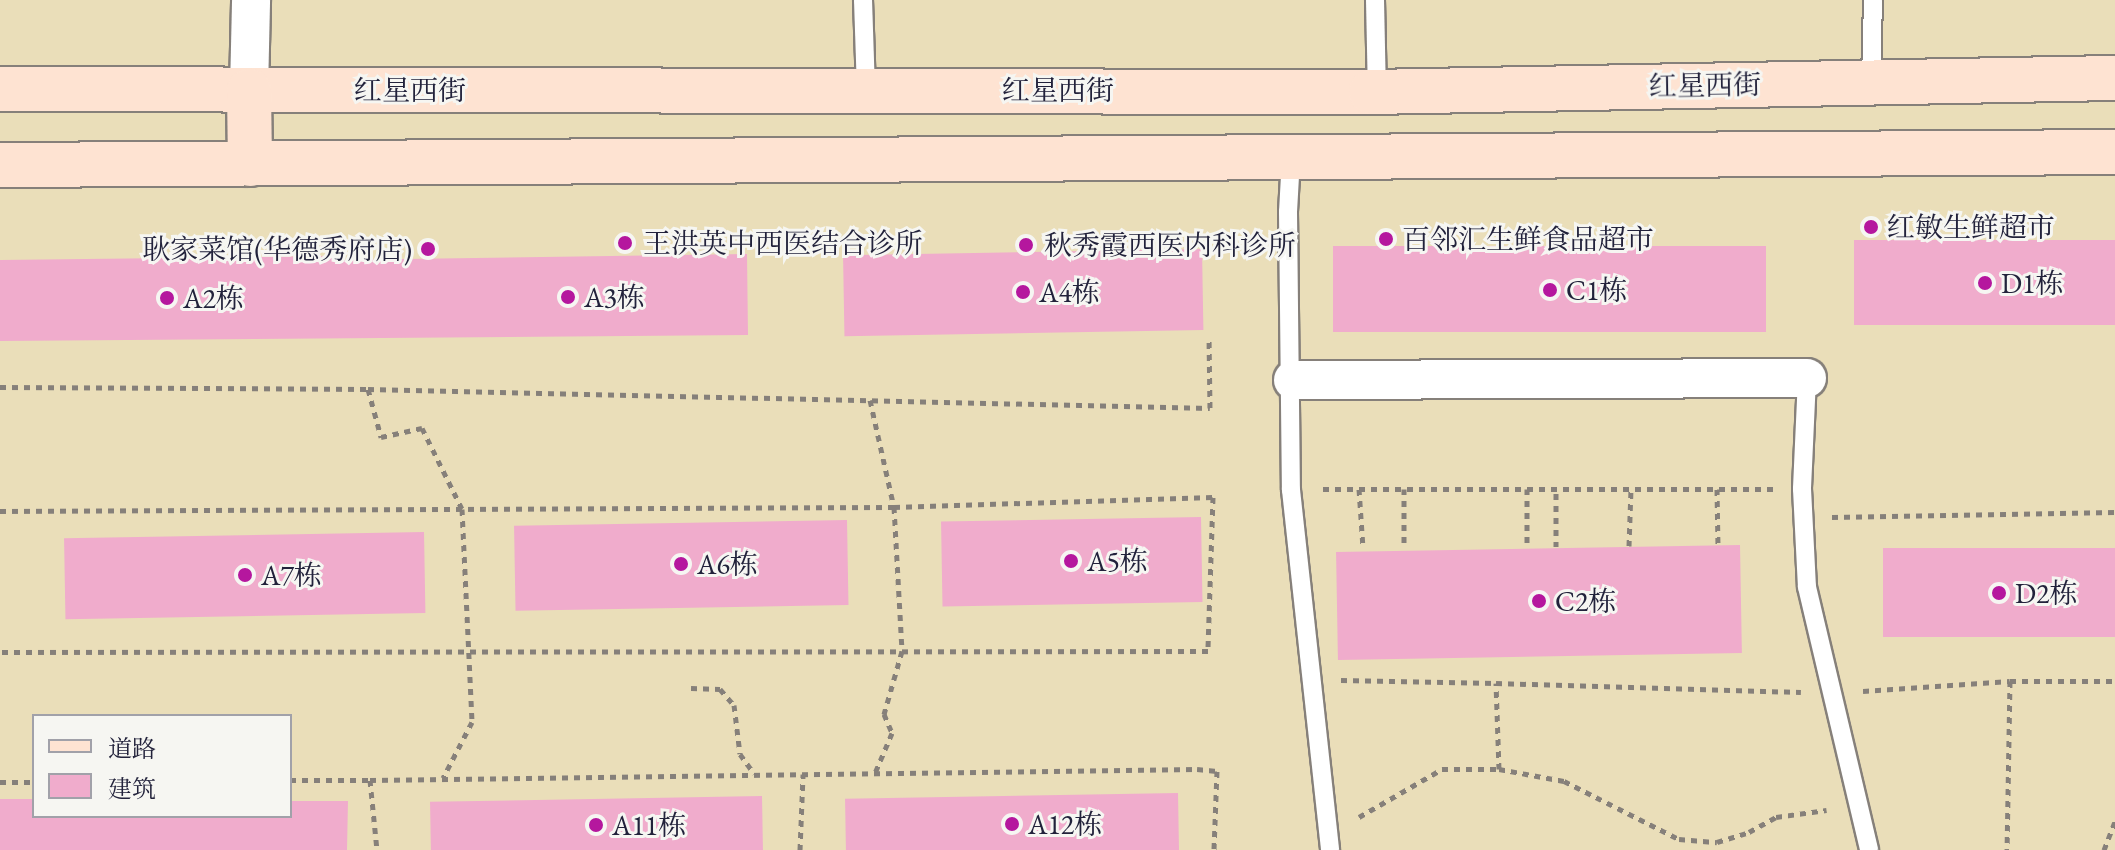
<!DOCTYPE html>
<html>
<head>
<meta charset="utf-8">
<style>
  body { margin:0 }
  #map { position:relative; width:2115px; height:850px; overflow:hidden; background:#eadeb9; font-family:"EB Garamond","Noto Serif SC",serif }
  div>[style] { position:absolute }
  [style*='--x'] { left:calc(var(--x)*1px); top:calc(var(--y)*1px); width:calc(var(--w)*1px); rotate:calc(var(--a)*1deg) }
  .building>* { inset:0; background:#f0accc; transform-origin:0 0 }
  .path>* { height:5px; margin-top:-2.5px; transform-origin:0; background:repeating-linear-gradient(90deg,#86807a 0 6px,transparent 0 12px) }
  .roads { filter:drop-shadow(2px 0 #86807a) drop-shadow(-2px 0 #86807a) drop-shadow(0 2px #86807a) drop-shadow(0 -2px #86807a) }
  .service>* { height:18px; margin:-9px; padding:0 9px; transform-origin:9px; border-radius:9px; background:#fff }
  .minor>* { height:38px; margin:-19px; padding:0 19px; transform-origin:19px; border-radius:19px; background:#fff }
  .secondary>* { height:44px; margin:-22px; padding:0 22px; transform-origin:22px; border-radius:22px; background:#fee3d2 }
  .dots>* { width:22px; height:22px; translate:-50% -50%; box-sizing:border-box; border:4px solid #f6f6f2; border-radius:50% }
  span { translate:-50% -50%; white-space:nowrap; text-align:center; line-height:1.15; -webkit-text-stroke:6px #f6f6f2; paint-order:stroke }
  .street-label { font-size:28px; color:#22223b }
  .poi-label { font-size:28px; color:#22223b }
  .left { translate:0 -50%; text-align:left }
  .right { translate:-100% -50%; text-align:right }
  .legend { position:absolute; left:32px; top:714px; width:260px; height:104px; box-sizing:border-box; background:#f6f6f2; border:2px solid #a1a1a9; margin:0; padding:10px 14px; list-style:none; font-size:24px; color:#22223b }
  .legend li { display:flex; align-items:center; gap:16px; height:40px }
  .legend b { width:40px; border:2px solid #a1a1a9 }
</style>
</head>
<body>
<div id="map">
  <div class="building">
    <i style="left:2115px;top:240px;width:85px;height:261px;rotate:90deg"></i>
    <i style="left:1766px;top:246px;width:86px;height:433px;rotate:90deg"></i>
    <i style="left:1202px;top:249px;width:81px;height:359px;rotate:89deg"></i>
    <i style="clip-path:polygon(747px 254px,748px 335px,0 341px,0 260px,334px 256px,334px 260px)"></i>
    <i style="left:1201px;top:517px;width:85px;height:260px;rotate:89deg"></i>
    <i style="left:847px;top:520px;width:85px;height:333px;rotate:89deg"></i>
    <i style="left:424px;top:532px;width:81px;height:360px;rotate:89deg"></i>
    <i style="left:1740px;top:545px;width:108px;height:404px;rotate:89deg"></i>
    <i style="left:2115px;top:548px;width:89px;height:232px;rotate:90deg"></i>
    <i style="left:1178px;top:793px;width:57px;height:333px;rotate:89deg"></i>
    <i style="left:762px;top:796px;width:54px;height:332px;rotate:89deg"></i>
    <i style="clip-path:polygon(0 799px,34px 799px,34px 816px,290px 816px,290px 801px,348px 801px,347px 850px,0 850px)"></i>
  </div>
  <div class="path">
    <i style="--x:0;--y:387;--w:368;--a:0.3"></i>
    <i style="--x:368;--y:389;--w:842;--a:1.29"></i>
    <i style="--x:1210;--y:408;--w:68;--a:-90.8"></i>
    <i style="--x:368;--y:389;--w:50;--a:74.8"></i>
    <i style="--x:381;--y:437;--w:42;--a:-12.4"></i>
    <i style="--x:422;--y:428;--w:90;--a:63.7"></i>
    <i style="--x:462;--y:509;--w:213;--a:87.3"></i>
    <i style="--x:472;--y:722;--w:63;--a:117.4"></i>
    <i style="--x:870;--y:400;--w:110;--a:77.4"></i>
    <i style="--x:894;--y:507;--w:144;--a:86.8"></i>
    <i style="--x:902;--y:651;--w:66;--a:105.9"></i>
    <i style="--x:884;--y:714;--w:21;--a:67"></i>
    <i style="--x:892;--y:733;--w:43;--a:113"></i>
    <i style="--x:1323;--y:489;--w:450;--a:0"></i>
    <i style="--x:1359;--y:489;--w:59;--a:86.1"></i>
    <i style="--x:1404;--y:489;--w:59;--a:90"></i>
    <i style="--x:1527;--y:489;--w:58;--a:90"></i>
    <i style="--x:1717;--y:489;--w:57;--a:89"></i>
    <i style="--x:0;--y:511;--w:894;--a:-0.26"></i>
    <i style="--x:894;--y:507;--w:319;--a:-1.8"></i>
    <i style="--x:1213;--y:497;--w:154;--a:91.9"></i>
    <i style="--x:1208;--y:651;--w:1208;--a:179.95"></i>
    <i style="--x:1832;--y:517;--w:283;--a:-1"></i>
    <i style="--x:1629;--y:546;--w:57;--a:-88"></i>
    <i style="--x:1556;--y:547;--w:58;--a:-90"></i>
    <i style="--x:1341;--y:680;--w:155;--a:1.1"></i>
    <i style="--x:2010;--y:681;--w:105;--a:0"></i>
    <i style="--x:691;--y:688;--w:29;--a:2"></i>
    <i style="--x:720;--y:689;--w:21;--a:49"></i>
    <i style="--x:734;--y:705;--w:49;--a:83"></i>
    <i style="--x:740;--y:754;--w:24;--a:54"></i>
    <i style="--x:1863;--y:691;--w:147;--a:-3.9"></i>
    <i style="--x:2010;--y:681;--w:169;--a:91"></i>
    <i style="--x:1499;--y:769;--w:86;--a:-92"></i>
    <i style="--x:1496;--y:683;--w:305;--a:1.7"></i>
    <i style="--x:290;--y:780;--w:80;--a:0"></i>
    <i style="--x:370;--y:780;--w:70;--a:84.3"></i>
    <i style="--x:370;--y:780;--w:827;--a:-0.76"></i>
    <i style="--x:1197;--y:769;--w:20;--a:6"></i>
    <i style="--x:1217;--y:771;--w:79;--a:92.2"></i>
    <i style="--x:0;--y:782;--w:34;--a:0"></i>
    <i style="--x:1359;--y:817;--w:96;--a:-30"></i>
    <i style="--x:1442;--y:769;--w:57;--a:0"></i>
    <i style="--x:1499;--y:769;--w:66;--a:10.5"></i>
    <i style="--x:1564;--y:781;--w:129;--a:26.8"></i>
    <i style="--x:1679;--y:839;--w:38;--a:5"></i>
    <i style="--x:1717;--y:842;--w:34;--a:-17"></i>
    <i style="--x:1749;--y:832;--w:31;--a:-29"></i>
    <i style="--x:1776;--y:817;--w:51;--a:-7.8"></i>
    <i style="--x:800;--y:850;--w:76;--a:-87.7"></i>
    <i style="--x:2104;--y:850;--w:31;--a:-69"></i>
  </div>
  <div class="roads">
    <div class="service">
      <i style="--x:863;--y:0;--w:89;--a:88.1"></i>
      <i style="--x:1375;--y:0;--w:92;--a:88.8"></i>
      <i style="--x:1871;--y:81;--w:81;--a:-88.6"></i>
      <i style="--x:1291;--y:158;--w:54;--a:93.2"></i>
      <i style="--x:1288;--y:212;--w:278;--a:89.4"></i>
      <i style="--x:1291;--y:490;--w:362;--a:83.8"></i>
      <i style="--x:1807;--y:378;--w:111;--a:92.6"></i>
      <i style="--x:1802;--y:489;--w:98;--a:87.1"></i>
      <i style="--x:1807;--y:587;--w:270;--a:76.7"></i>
    </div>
    <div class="minor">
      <i style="--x:249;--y:91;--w:91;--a:-88.7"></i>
      <i style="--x:1293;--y:380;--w:514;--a:-0.22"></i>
    </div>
    <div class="secondary">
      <i style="--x:0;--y:89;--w:1371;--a:0.13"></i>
      <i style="--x:1371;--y:92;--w:744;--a:-1.08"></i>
      <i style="--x:249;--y:91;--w:73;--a:89.2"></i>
      <i style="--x:0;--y:165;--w:2115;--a:-0.35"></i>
    </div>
  </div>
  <div class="dots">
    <i style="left:1871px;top:227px;background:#b5179e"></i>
    <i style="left:1386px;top:239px;background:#b5179e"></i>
    <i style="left:625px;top:243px;background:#b5179e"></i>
    <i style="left:1026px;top:245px;background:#b5179e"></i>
    <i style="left:428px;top:249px;background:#b5179e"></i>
    <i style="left:1985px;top:283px;background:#b5179e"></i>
    <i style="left:1550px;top:290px;background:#b5179e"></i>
    <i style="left:1023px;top:292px;background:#b5179e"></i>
    <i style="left:568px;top:297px;background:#b5179e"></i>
    <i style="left:167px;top:298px;background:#b5179e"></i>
    <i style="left:1071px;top:561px;background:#b5179e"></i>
    <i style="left:681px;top:564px;background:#b5179e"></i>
    <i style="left:245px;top:575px;background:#b5179e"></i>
    <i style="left:1999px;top:593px;background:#b5179e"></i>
    <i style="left:1539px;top:601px;background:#b5179e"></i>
    <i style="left:1012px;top:824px;background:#b5179e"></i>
    <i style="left:596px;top:825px;background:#b5179e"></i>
  </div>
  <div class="street-label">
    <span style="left:1705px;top:85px;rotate:-1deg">红星西街</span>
    <span style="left:410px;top:90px">红星西街</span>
    <span style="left:1058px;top:90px">红星西街</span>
  </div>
  <div class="poi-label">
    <span class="left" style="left:1887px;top:227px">红敏生鲜超市</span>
    <span class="left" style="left:1402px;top:239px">百邻汇生鲜食品超市</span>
    <span class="left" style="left:643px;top:243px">王洪英中西医结合诊所</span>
    <span class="left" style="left:1044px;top:245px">秋秀霞西医内科诊所</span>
    <span class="right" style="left:412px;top:249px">耿家菜馆(华德秀府店)</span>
    <span class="left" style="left:2001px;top:283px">D1栋</span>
    <span class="left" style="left:1566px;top:290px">C1栋</span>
    <span class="left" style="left:1039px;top:292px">A4栋</span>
    <span class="left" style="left:584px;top:297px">A3栋</span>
    <span class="left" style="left:183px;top:298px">A2栋</span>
    <span class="left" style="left:1087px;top:561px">A5栋</span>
    <span class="left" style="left:697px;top:564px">A6栋</span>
    <span class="left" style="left:261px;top:575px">A7栋</span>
    <span class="left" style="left:2015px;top:593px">D2栋</span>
    <span class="left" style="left:1555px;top:601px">C2栋</span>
    <span class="left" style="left:1028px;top:824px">A12栋</span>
    <span class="left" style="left:612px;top:825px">A11栋</span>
  </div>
  <ul class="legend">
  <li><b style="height:10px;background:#fee3d2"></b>道路</li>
  <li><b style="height:22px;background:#f0accc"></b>建筑</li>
  </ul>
</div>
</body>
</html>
